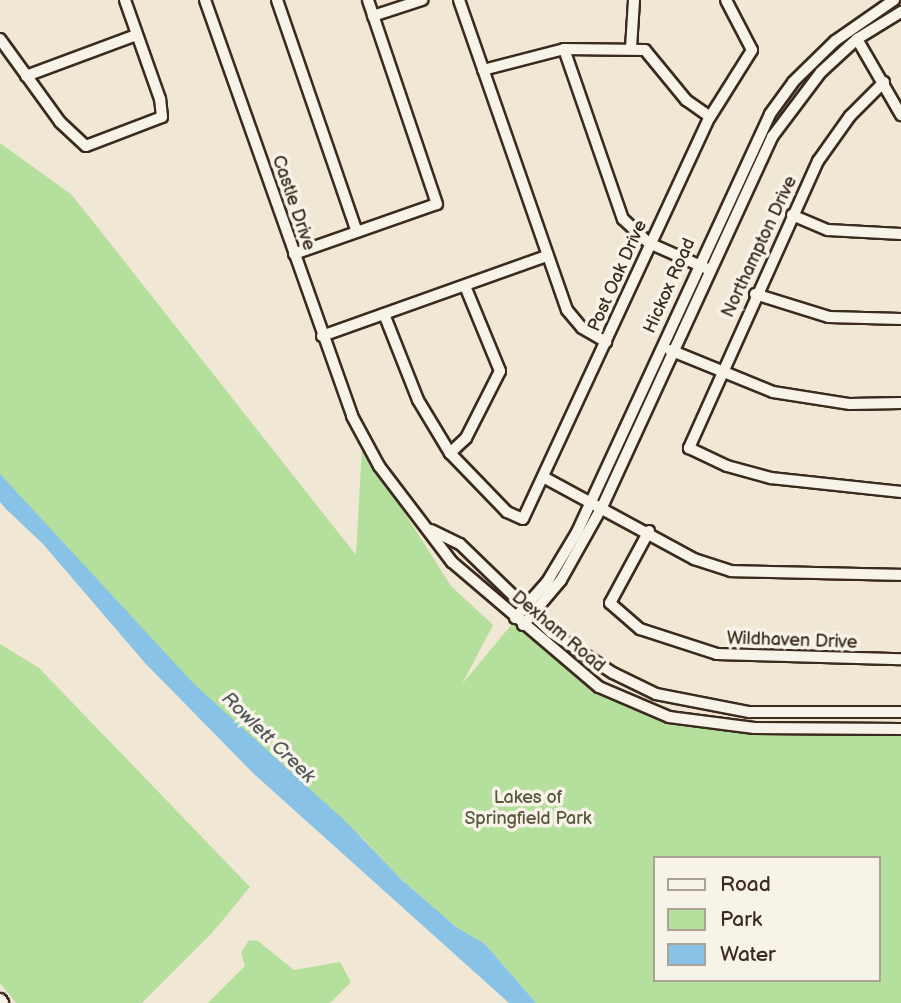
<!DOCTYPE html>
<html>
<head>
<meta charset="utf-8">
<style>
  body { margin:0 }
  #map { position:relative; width:901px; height:1003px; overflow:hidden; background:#f0e7d5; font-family:"Balsamiq Sans",sans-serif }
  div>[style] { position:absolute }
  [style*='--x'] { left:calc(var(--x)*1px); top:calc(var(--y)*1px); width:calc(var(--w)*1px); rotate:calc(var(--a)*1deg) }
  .green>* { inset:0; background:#b5df9c }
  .water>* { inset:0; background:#88c2e7 }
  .roads { filter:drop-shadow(2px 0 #3b2a1e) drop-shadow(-2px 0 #3b2a1e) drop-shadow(0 2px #3b2a1e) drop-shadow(0 -2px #3b2a1e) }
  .minor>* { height:10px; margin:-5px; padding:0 5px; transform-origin:5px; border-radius:5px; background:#f7f3e8 }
  .major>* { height:12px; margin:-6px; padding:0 6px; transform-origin:6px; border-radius:6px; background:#f7f3e8 }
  span { translate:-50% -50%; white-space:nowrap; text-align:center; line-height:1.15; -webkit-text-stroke:7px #f7f3e8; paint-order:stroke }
  .street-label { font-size:18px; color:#3b2a1e }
  .park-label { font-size:18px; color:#5a573e }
  .water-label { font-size:19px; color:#52585a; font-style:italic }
  .legend { position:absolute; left:653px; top:856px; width:228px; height:126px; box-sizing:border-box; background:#f7f3e8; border:2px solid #aca397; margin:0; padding:9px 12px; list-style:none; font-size:21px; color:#3b2a1e }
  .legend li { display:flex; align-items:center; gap:14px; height:35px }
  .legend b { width:35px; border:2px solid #aca397 }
</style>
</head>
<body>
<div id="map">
  <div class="green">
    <i style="clip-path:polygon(evenodd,0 143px,72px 195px,356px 555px,362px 446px,451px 586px,493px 625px,462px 684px,513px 623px,585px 681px,659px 716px,735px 731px,901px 733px,901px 1003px,536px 1003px,485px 944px,456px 927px,403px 881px,362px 838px,340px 824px,147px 650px,0 485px,0 143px,654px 858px,878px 858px,878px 980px,654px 980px,654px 858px)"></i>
    <i style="clip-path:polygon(0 644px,39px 668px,250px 887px,212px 933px,142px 1003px,16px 1003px,0 983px)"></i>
    <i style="clip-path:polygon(249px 940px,258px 941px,294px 970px,340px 962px,351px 982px,330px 1003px,208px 1003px,245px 966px,241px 953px)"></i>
  </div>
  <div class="water">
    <i style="clip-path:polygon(0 474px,194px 684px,344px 820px,403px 881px,456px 927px,485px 944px,536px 1003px,509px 1003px,254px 774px,145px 663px,43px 544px,6px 509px,0 502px)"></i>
  </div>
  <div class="roads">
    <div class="minor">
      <i style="--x:205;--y:0;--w:441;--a:70.5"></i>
      <i style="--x:352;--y:416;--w:57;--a:61.6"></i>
      <i style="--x:379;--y:466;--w:121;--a:52.8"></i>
      <i style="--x:452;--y:562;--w:193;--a:40.4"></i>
      <i style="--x:599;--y:687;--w:76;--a:23.2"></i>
      <i style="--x:669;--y:717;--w:86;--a:7.4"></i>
      <i style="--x:754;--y:728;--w:147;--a:0.4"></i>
      <i style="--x:277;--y:0;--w:245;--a:71"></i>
      <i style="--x:459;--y:0;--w:328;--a:70.8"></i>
      <i style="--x:567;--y:310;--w:23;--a:50"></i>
      <i style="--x:582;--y:328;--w:28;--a:30"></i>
      <i style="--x:373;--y:16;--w:52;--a:-18.1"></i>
      <i style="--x:0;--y:39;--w:102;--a:54.1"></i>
      <i style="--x:60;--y:122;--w:35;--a:43"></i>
      <i style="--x:86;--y:146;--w:81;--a:-20.9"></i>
      <i style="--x:162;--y:117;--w:18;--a:-96"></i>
      <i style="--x:160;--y:99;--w:105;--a:-109.5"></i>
      <i style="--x:857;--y:39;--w:88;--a:59.9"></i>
      <i style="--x:631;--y:48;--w:48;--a:-86.4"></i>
      <i style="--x:564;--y:49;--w:180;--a:70.9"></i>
      <i style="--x:623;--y:219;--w:35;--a:43"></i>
      <i style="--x:649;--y:243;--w:67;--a:23.9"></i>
      <i style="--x:483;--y:70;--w:84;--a:-14.5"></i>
      <i style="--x:564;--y:49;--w:81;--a:0.7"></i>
      <i style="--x:645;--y:50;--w:65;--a:50.6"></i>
      <i style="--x:686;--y:100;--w:29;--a:35"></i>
      <i style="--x:26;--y:76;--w:117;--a:-20.4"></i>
      <i style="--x:884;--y:82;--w:48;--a:135"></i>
      <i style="--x:850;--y:116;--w:55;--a:125.4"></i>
      <i style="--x:818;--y:161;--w:315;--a:114.2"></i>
      <i style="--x:689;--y:448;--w:42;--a:25.3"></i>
      <i style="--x:727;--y:466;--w:46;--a:15.3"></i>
      <i style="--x:771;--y:478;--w:131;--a:6.1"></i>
      <i style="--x:792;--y:215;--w:39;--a:23"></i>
      <i style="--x:828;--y:230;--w:73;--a:3.1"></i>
      <i style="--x:294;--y:254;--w:151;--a:-19.3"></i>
      <i style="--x:437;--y:204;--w:215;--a:-108.7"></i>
      <i style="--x:755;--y:294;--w:77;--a:17.3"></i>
      <i style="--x:829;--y:317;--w:72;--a:1.6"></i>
      <i style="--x:384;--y:314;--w:92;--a:68.4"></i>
      <i style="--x:418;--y:400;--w:62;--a:58.9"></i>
      <i style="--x:450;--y:453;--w:82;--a:46"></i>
      <i style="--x:507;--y:512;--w:17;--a:24"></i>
      <i style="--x:523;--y:519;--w:443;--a:-65.1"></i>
      <i style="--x:710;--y:117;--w:79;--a:-57.9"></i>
      <i style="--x:752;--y:50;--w:56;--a:-117.5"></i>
      <i style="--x:322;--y:336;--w:239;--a:-19.6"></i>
      <i style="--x:670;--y:350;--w:111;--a:22.2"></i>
      <i style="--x:773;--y:392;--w:78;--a:8.9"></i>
      <i style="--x:850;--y:404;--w:51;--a:-1.1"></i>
      <i style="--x:450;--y:453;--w:22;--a:-43"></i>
      <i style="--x:466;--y:438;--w:75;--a:-63.1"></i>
      <i style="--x:500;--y:371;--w:92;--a:-112.4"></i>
      <i style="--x:545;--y:478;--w:170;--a:28.5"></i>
      <i style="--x:694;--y:559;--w:39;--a:18"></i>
      <i style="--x:731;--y:571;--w:170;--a:1.3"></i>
      <i style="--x:431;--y:530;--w:32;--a:26"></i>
      <i style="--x:460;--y:544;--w:128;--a:44.1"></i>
      <i style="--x:552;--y:633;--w:73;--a:33.3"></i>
      <i style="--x:613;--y:673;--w:48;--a:26"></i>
      <i style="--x:656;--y:694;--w:95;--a:11"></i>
      <i style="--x:749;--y:712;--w:152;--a:0"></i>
      <i style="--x:649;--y:531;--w:82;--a:118.4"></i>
      <i style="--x:610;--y:603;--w:40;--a:41"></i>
      <i style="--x:640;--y:629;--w:81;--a:18"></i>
      <i style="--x:717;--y:654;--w:184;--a:1.6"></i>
      <i style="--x:515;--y:618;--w:48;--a:-48.4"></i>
      <i style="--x:547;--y:582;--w:58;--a:-59"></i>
      <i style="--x:577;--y:532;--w:460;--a:-65.2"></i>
      <i style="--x:770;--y:114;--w:39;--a:-54"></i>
      <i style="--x:793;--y:82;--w:59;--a:-44.3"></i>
      <i style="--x:835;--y:41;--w:72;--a:-34.8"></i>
      <i style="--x:523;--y:625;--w:59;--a:-49.8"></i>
      <i style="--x:561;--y:580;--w:84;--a:-60.7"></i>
      <i style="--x:602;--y:507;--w:407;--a:-65.3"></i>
      <i style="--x:772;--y:137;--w:81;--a:-53"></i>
      <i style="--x:821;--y:72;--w:49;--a:-42.5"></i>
      <i style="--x:857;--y:39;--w:52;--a:-31.5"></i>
    </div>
    <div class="major">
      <i style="--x:0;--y:1000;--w:4;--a:56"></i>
    </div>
  </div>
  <div class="street-label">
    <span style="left:293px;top:203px;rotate:71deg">Castle Drive</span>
    <span style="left:760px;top:247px;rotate:-65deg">Northampton Drive</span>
    <span style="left:618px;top:276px;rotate:-66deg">Post Oak Drive</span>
    <span style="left:670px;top:286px;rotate:-66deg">Hickox Road</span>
    <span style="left:558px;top:632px;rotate:40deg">Dexham Road</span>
    <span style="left:792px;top:641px;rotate:2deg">Wildhaven Drive</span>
  </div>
  <div class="park-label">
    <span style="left:528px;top:809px">Lakes of<br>Springfield Park</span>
  </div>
  <div class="water-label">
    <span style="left:268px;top:738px;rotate:44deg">Rowlett Creek</span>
  </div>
  <ul class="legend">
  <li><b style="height:9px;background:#f7f3e8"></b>Road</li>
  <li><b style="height:19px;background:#b5df9c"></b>Park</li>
  <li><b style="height:19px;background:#88c2e7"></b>Water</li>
  </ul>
</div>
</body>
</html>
